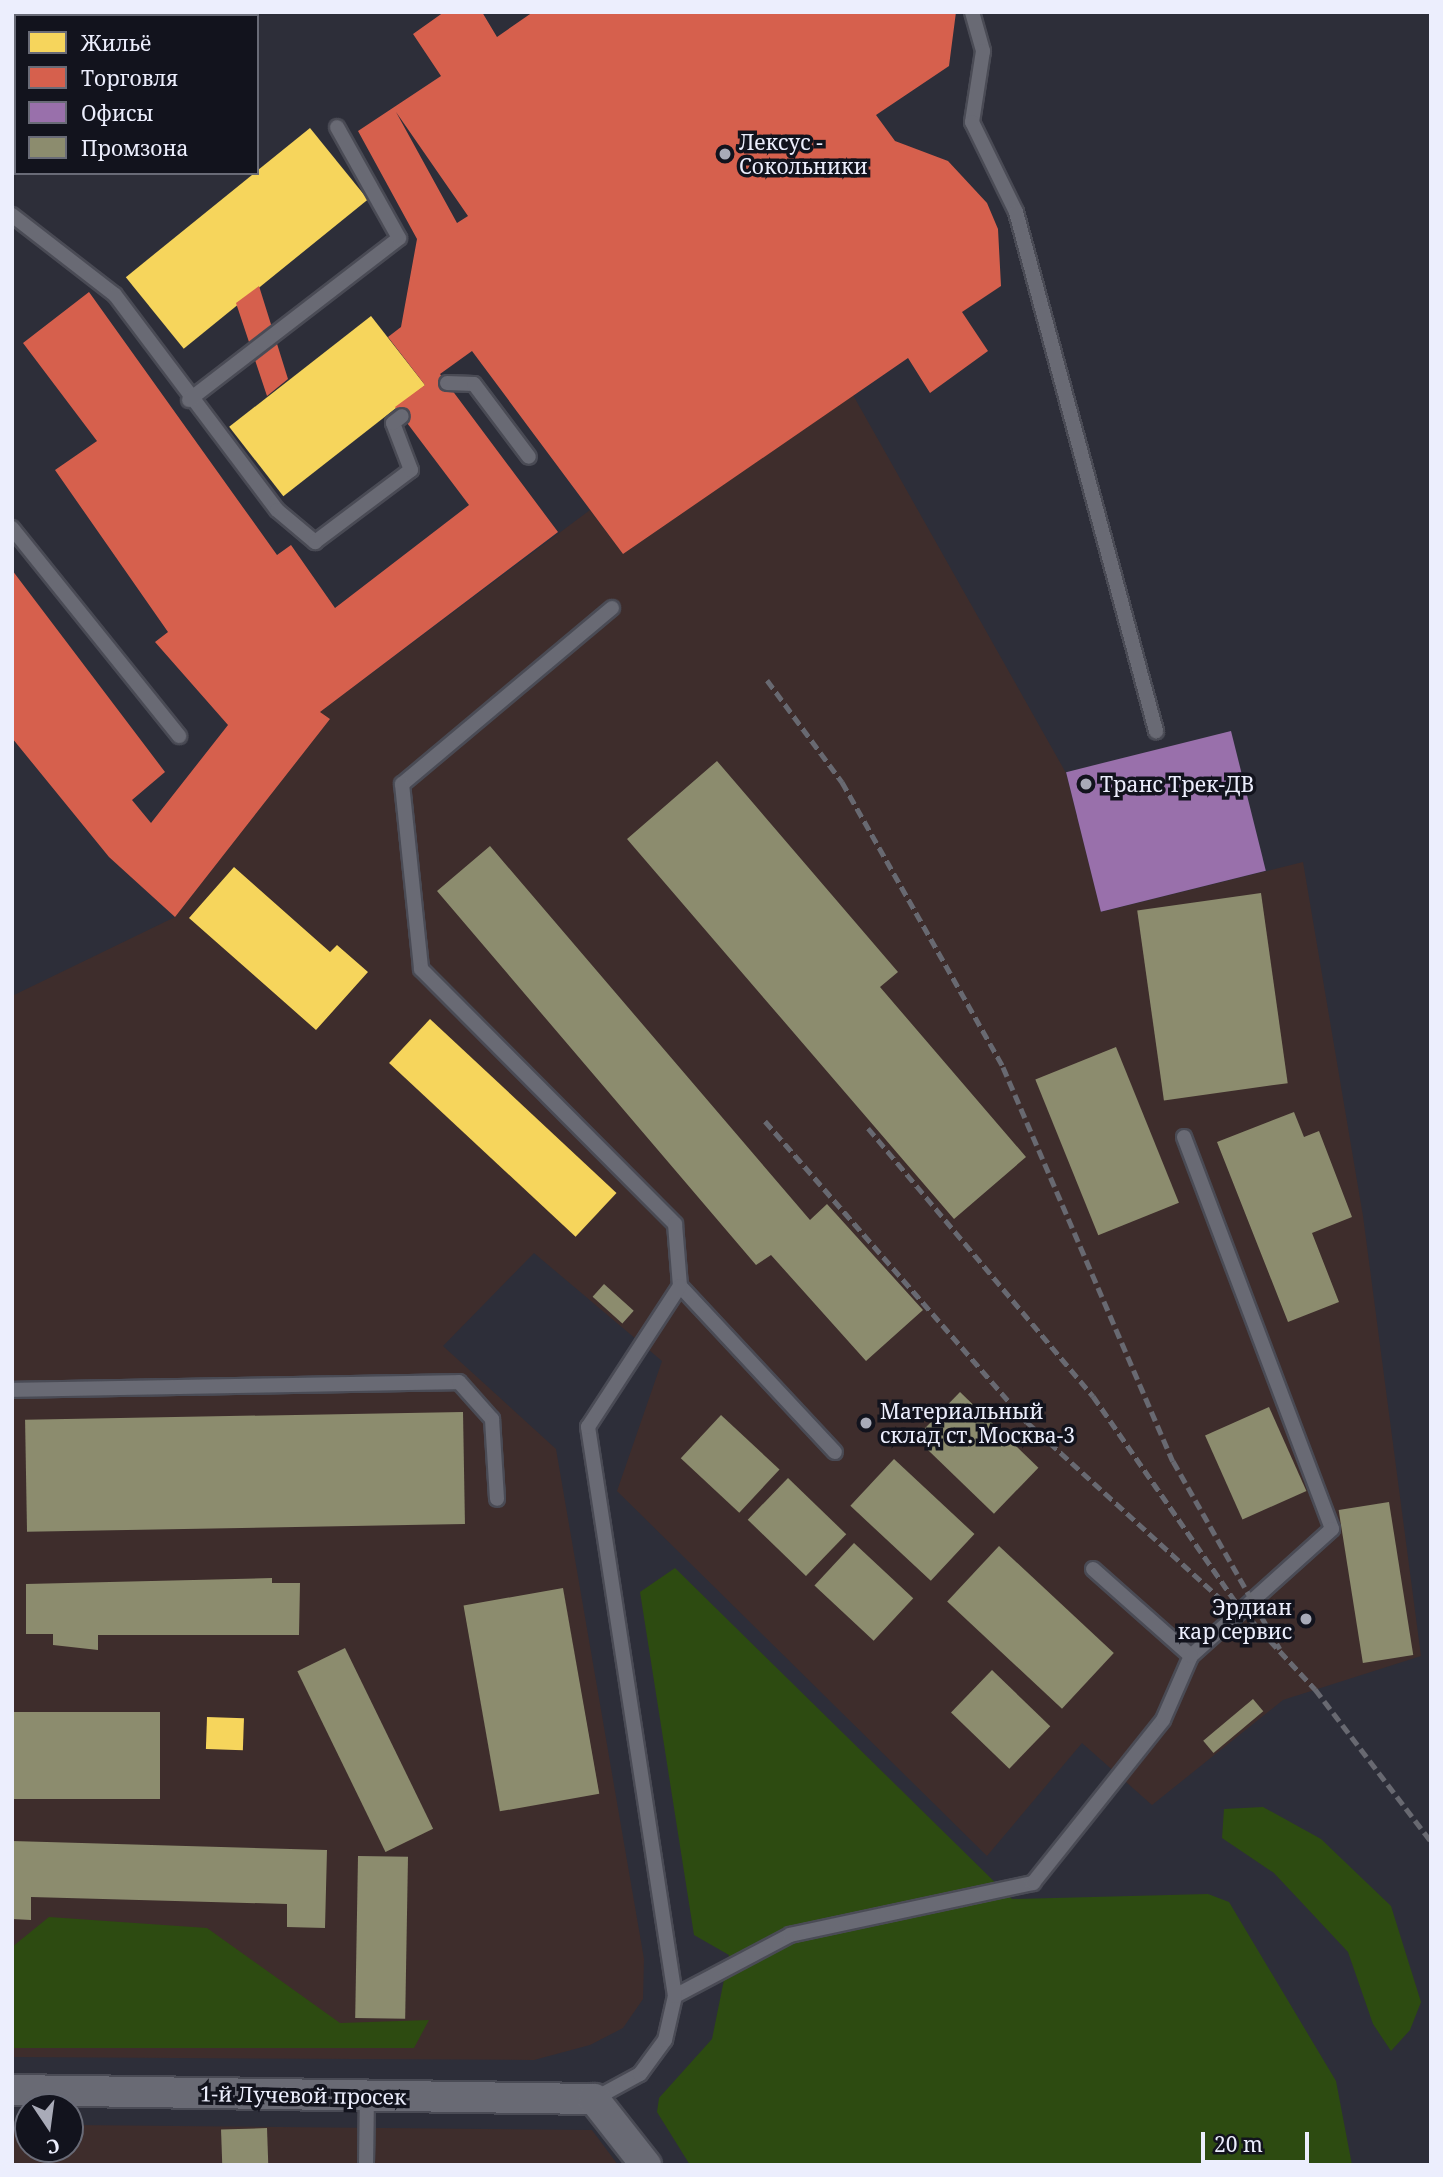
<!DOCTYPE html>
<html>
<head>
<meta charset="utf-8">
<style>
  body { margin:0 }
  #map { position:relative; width:1443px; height:2177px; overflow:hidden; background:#2d2e39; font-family:"Noto Serif",serif }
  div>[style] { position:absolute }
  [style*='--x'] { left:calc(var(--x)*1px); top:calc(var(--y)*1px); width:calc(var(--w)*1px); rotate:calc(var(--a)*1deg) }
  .industrial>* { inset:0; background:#3e2d2c }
  .green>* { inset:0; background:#2d4b11 }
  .homes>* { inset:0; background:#f6d55c; transform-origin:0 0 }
  .shops>* { inset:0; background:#d6604d }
  .offices>* { inset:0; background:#9970ab; transform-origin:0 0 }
  .industry>* { inset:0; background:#8c8c6e; transform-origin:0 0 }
  .roads { filter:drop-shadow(2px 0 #4a4b55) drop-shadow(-2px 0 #4a4b55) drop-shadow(0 2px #4a4b55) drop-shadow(0 -2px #4a4b55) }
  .service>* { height:14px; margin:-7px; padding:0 7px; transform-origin:7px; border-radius:7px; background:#696a74 }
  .minor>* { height:30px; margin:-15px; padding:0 15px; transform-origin:15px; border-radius:15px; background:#696a74 }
  .rail>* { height:5px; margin-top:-2.5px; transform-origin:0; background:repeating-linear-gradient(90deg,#686971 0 10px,transparent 0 15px) }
  .dots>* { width:19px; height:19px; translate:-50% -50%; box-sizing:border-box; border:4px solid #12131d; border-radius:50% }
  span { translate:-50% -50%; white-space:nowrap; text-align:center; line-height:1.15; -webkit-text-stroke:7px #12131d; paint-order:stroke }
  .poi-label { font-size:21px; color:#eceefd }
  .left { translate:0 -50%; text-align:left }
  .right { translate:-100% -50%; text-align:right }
  .street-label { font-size:21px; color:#eceefd }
  .frame { position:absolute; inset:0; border:14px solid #eceefd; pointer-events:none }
  .legend { position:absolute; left:14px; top:14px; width:245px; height:161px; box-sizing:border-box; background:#12131d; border:2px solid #696b77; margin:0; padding:9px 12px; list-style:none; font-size:21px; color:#eceefd }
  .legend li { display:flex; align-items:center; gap:14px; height:35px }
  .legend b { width:35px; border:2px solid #696b77 }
  .north { position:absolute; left:14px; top:2093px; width:70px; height:70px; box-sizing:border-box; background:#12131d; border:2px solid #696b77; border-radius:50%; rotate:167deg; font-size:19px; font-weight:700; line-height:28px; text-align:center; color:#eceefd }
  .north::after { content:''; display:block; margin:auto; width:24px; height:32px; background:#a9abb8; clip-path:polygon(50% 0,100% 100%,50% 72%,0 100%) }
  .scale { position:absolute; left:1201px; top:2132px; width:108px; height:32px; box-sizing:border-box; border:4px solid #eceefd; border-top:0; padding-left:9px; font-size:21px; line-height:24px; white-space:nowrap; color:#eceefd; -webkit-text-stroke:5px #12131d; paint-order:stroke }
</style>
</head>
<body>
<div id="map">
  <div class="industrial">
    <i style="clip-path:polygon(853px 395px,1066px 773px,1101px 912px,1303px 862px,1363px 1216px,1421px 1656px,1283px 1700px,1152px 1805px,1082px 1743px,987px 1856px,617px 1491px,662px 1361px,534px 1253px,443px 1346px,556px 1449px,644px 1959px,643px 1999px,623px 2028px,590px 2045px,534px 2060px,12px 2057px,12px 996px,175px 917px,330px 719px,320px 712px,590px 510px,623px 554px)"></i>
    <i style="clip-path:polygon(12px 2125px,28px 2125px,28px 2149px,70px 2149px,70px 2125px,592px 2130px,618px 2165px,12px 2165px)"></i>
  </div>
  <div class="green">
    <i style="clip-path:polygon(675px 1568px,1012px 1899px,1208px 1894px,1229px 1902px,1336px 2081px,1352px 2165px,690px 2165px,657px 2112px,659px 2098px,712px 2039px,729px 1955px,694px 1935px,640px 1592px)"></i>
    <i style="clip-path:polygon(1263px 1807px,1321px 1839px,1391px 1906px,1421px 2002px,1410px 2030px,1391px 2051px,1373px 2024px,1348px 1952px,1274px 1873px,1222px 1838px,1224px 1809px)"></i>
    <i style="clip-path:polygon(49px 1917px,207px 1928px,340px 2023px,429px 2020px,414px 2048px,12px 2048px,12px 1947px)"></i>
  </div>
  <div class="homes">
    <i style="left:106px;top:12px;width:71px;height:9px"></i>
    <i style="left:310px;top:128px;width:92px;height:237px;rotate:51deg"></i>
    <i style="left:371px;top:316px;width:88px;height:180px;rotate:52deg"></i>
    <i style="clip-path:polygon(234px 867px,330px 952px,337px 945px,368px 972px,316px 1030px,189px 918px)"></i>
    <i style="left:430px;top:1019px;width:255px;height:60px;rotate:43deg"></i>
    <i style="left:207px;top:1717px;width:37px;height:32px;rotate:2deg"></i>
  </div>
  <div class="shops">
    <i style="clip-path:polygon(evenodd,444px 12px,482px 12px,497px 37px,533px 12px,956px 12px,949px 66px,876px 115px,895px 141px,948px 161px,987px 203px,998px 229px,1001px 286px,962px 312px,988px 351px,930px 393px,908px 358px,623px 554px,472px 351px,440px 374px,558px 532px,320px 712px,330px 719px,175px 917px,109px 857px,12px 738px,12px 570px,165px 772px,132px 800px,151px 823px,228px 725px,155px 642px,168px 632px,55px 470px,97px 441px,23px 343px,89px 292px,277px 555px,291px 545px,335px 608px,469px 505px,395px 407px,425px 385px,388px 337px,401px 327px,417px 239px,358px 131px,441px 76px,413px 34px,444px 12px,396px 112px,468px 216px,457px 223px,396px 112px)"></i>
    <i style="clip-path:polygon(259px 286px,288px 379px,267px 396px,236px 303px)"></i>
  </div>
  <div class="offices">
    <i style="left:1231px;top:731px;width:144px;height:170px;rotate:76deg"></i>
  </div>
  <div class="industry">
    <i style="clip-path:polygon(717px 761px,898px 972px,880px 987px,1026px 1157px,954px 1219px,627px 839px)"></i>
    <i style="clip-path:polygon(490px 846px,810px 1220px,827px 1204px,923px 1310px,866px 1361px,771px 1255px,756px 1265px,437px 891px)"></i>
    <i style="left:1261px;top:893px;width:192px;height:125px;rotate:82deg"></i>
    <i style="left:1116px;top:1047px;width:168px;height:87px;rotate:68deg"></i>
    <i style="clip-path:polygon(1294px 1112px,1304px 1137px,1319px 1131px,1352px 1217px,1312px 1233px,1339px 1302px,1288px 1322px,1217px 1142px)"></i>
    <i style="left:604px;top:1284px;width:40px;height:17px;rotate:42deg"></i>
    <i style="left:960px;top:1392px;width:109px;height:64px;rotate:44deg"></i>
    <i style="left:1269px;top:1407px;width:92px;height:70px;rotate:66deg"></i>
    <i style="left:463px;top:1412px;width:112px;height:438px;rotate:89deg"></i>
    <i style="left:721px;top:1415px;width:80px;height:59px;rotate:43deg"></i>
    <i style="left:894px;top:1459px;width:110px;height:64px;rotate:43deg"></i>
    <i style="left:788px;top:1478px;width:81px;height:58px;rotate:44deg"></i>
    <i style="left:1389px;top:1502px;width:155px;height:51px;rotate:81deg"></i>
    <i style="left:854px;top:1543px;width:81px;height:58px;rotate:43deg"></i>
    <i style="left:999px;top:1546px;width:157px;height:76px;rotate:43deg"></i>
    <i style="clip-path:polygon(272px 1578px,272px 1583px,300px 1583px,299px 1635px,98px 1635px,98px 1650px,53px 1645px,53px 1634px,26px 1634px,26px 1584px)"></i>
    <i style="left:563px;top:1588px;width:209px;height:101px;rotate:80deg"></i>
    <i style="left:345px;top:1648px;width:201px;height:53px;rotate:64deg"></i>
    <i style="left:992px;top:1670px;width:81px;height:59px;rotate:44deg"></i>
    <i style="left:1253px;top:1699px;width:16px;height:65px;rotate:50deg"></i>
    <i style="left:12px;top:1712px;width:148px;height:87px"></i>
    <i style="clip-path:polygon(12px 1841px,327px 1850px,325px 1928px,287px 1927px,287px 1904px,31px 1897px,31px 1920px,12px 1919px)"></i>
    <i style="left:358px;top:1856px;width:50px;height:162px;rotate:1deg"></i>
    <i style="left:267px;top:2128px;width:37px;height:46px;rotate:88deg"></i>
  </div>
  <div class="roads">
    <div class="service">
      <i style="--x:972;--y:12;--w:41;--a:74.2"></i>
      <i style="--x:983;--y:51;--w:72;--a:98.8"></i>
      <i style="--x:972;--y:122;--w:100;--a:63.9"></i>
      <i style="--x:1016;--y:212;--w:538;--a:74.9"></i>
      <i style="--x:12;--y:99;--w:3;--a:72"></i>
      <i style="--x:12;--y:215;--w:130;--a:37.8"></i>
      <i style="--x:115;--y:295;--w:269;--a:53"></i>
      <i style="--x:277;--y:510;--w:50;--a:40.1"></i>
      <i style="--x:315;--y:542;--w:120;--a:-36.9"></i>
      <i style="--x:411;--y:470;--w:50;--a:-111"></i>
      <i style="--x:393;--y:423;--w:11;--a:-38"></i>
      <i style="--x:447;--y:383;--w:27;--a:2"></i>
      <i style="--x:474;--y:384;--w:91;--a:53"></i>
      <i style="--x:189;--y:400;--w:265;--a:-37.6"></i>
      <i style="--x:399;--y:238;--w:127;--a:-119.2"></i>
      <i style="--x:12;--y:528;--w:267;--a:51.2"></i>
      <i style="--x:612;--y:608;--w:274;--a:140"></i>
      <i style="--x:402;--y:784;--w:186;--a:84.1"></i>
      <i style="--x:421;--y:969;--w:360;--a:45.1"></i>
      <i style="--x:675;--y:1224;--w:62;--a:85.4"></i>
      <i style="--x:680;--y:1286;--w:227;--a:47"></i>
      <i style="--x:1184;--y:1137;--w:419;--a:69.3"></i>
      <i style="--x:1332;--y:1529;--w:190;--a:138"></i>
      <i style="--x:12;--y:1390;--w:447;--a:-1"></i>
      <i style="--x:459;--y:1382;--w:50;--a:48.3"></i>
      <i style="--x:492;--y:1419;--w:80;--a:86.4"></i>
      <i style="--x:675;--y:1996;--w:130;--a:-27.9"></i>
      <i style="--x:790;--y:1935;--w:249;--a:-12.1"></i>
      <i style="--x:1033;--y:1883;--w:208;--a:-51.4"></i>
      <i style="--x:1163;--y:1720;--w:70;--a:-66.4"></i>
      <i style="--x:1191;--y:1656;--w:131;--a:-138.4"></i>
      <i style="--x:594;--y:2099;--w:52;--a:-28.5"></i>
      <i style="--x:640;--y:2074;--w:42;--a:-53.7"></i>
      <i style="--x:665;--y:2040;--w:45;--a:-77.2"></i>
      <i style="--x:675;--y:1996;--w:576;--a:-98.69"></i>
      <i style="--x:588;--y:1427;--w:168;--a:-56.9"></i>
      <i style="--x:366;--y:2165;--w:69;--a:-89.2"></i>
    </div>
    <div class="minor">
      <i style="--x:12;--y:2090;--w:582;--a:0.89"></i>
      <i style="--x:594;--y:2099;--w:84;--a:51.8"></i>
    </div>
  </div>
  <div class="rail">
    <i style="--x:767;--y:680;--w:127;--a:53.7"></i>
    <i style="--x:842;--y:782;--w:327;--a:60.5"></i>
    <i style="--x:1003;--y:1067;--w:429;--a:66.7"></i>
    <i style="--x:1173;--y:1461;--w:216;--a:60.4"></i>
    <i style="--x:765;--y:1121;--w:399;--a:49"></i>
    <i style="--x:1027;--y:1422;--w:286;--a:42.4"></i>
    <i style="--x:868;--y:1128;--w:350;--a:50"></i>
    <i style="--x:1093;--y:1396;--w:257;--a:55.3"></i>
    <i style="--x:1239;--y:1607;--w:112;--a:47.2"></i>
    <i style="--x:1315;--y:1689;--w:191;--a:52.7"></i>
  </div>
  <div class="dots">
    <i style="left:725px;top:154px;background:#a9abb8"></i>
    <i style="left:1086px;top:784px;background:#a9abb8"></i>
    <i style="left:866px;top:1423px;background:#a9abb8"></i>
    <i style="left:1306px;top:1619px;background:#a9abb8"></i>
  </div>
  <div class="poi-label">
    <span class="left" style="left:739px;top:154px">Лексус -<br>Сокольники</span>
    <span class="left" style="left:1100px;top:784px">Транс Трек-ДВ</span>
    <span class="left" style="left:880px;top:1423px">Материальный<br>склад ст. Москва-3</span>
    <span class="right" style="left:1292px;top:1619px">Эрдиан<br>кар сервис</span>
  </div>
  <div class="street-label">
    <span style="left:303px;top:2095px;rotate:1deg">1-й Лучевой просек</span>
  </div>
  <div class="frame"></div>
  <ul class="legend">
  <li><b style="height:19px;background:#f6d55c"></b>Жильё</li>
  <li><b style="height:19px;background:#d6604d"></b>Торговля</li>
  <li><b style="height:19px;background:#9970ab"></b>Офисы</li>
  <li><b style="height:19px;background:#8c8c6e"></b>Промзона</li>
  </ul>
  <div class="north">С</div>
  <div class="scale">20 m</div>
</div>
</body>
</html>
